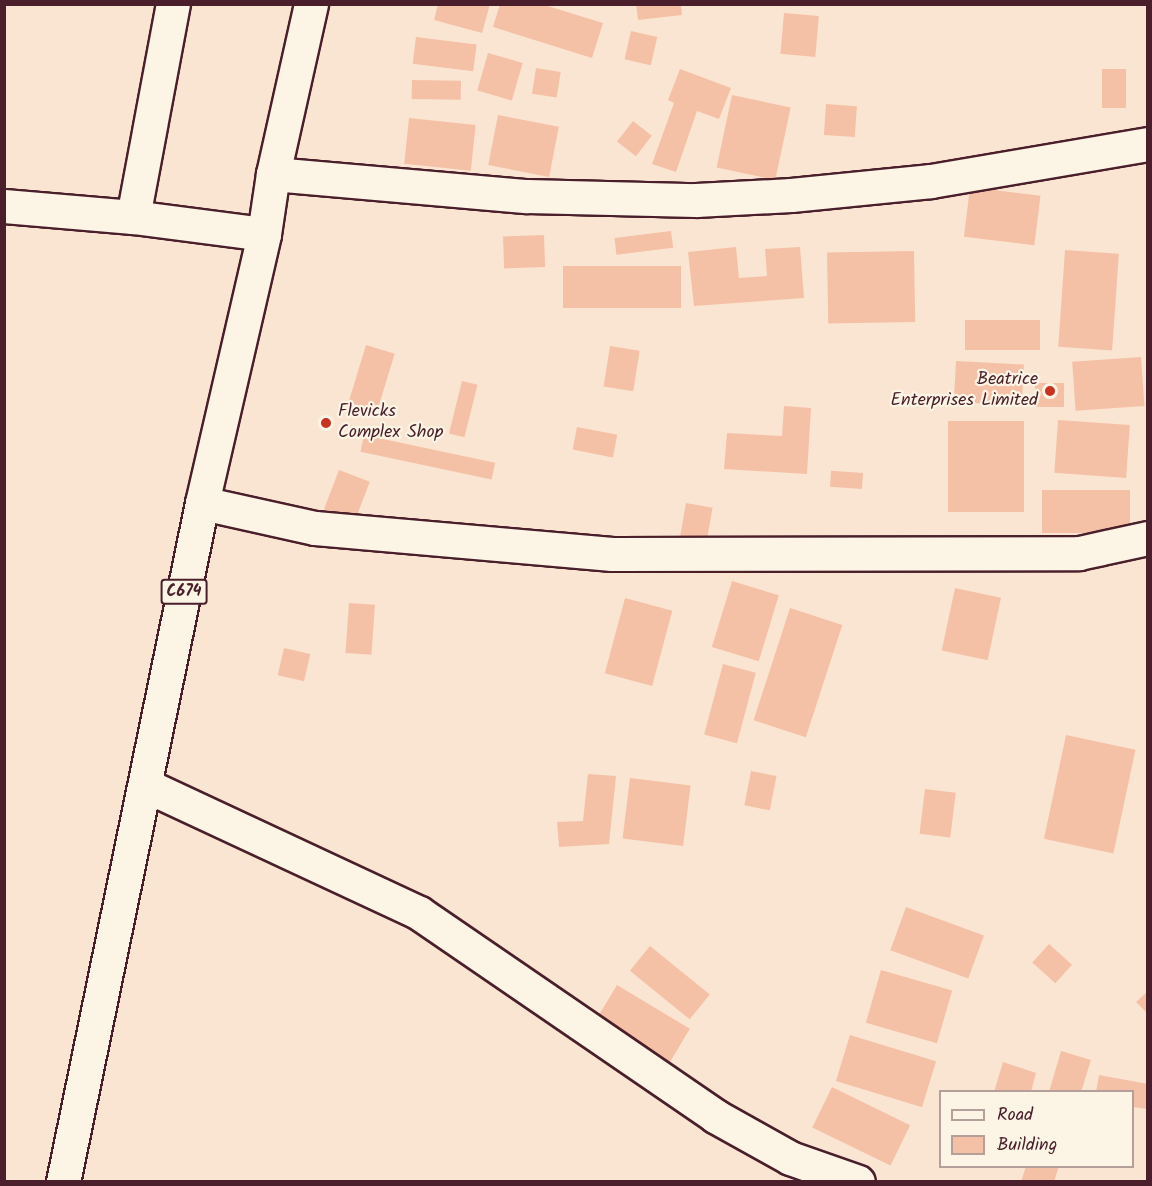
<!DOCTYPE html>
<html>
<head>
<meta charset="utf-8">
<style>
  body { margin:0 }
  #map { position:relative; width:1152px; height:1186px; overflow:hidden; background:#fae5d2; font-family:Kalam,sans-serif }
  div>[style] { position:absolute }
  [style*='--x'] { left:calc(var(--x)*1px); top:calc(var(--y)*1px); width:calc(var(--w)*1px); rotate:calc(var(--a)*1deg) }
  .building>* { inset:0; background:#f5c1a6; transform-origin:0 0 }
  .roads { filter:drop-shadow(2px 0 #4a1f2b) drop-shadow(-2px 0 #4a1f2b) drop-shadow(0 2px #4a1f2b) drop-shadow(0 -2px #4a1f2b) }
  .minor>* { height:33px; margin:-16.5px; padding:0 16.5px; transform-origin:16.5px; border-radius:16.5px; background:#fcf5e5 }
  .major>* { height:33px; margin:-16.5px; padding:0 16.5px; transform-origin:16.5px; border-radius:16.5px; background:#fcf5e5 }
  .dots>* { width:16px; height:16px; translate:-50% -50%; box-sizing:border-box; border:3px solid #fcf5e5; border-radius:50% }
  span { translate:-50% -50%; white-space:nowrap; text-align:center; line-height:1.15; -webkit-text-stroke:4.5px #fcf5e5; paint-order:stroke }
  .shield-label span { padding:2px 4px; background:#fcf5e5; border:2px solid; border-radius:4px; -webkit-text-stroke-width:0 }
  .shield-label { font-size:16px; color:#4a1f2b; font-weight:700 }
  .poi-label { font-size:18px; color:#4a1f2b }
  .right { translate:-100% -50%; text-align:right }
  .left { translate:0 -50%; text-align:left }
  .frame { position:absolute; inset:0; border:6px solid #4a1f2b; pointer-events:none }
  .legend { position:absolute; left:939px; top:1090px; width:195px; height:78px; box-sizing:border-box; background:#fcf5e5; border:2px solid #b59f9b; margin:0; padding:8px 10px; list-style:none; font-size:18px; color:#4a1f2b }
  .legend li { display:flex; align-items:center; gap:12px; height:30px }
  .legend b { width:30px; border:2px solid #b59f9b }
</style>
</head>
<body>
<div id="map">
  <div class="building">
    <i style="clip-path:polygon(438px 4px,490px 4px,482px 33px,434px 20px)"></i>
    <i style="clip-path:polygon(500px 4px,541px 4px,603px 23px,592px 58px,493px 27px)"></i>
    <i style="clip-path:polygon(636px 4px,681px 4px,682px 15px,638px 20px)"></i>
    <i style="left:784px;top:13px;width:35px;height:41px;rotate:5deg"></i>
    <i style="left:631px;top:31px;width:27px;height:29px;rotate:13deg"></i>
    <i style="left:416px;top:37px;width:61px;height:27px;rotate:7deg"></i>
    <i style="left:488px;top:53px;width:36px;height:39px;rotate:16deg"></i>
    <i style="left:536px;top:68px;width:25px;height:26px;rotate:9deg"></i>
    <i style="clip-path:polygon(680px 69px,731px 88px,719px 119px,697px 111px,676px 172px,652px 164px,674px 103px,668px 100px)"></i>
    <i style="left:1126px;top:69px;width:39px;height:24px;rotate:90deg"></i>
    <i style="left:412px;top:80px;width:49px;height:19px;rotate:1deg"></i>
    <i style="left:732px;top:95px;width:60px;height:74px;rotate:12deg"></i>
    <i style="left:826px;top:104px;width:31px;height:31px;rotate:4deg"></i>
    <i style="left:498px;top:115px;width:62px;height:51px;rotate:11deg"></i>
    <i style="left:409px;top:118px;width:67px;height:46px;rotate:6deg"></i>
    <i style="left:633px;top:121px;width:24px;height:26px;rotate:38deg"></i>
    <i style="left:970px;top:187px;width:71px;height:50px;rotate:7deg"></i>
    <i style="left:671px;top:231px;width:17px;height:57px;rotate:83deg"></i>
    <i style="left:544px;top:235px;width:32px;height:41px;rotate:88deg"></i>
    <i style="clip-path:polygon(736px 247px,739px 278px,767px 276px,765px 249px,800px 247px,804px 298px,694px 306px,688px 252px)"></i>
    <i style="left:1065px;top:250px;width:54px;height:97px;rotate:4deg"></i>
    <i style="left:914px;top:251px;width:71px;height:87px;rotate:89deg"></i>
    <i style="left:563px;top:266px;width:118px;height:42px"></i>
    <i style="left:1040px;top:320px;width:30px;height:75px;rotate:90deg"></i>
    <i style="left:366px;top:345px;width:30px;height:60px;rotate:17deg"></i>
    <i style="left:610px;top:346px;width:30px;height:41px;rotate:9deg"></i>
    <i style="left:1141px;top:357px;width:49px;height:69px;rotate:86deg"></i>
    <i style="left:956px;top:361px;width:68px;height:41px;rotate:3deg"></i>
    <i style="left:462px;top:381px;width:16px;height:54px;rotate:14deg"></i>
    <i style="left:1035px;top:383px;width:29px;height:24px"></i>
    <i style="clip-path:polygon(784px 406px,811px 408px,807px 474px,724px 469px,727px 433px,782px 436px)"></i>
    <i style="left:1058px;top:420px;width:72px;height:53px;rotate:4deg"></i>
    <i style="left:948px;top:421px;width:76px;height:91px"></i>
    <i style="left:577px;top:427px;width:41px;height:23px;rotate:11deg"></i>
    <i style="left:364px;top:435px;width:134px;height:17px;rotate:12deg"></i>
    <i style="left:339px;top:470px;width:33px;height:42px;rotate:21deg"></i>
    <i style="left:863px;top:473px;width:16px;height:32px;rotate:94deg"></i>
    <i style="left:1130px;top:490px;width:43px;height:88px;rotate:90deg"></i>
    <i style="left:686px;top:503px;width:27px;height:34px;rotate:10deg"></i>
    <i style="left:732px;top:581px;width:49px;height:69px;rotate:17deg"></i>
    <i style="left:955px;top:588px;width:47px;height:64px;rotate:12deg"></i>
    <i style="left:625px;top:598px;width:49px;height:78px;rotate:15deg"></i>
    <i style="left:349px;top:603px;width:26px;height:50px;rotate:4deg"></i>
    <i style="left:790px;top:608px;width:55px;height:118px;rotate:18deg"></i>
    <i style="left:284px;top:648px;width:27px;height:28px;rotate:13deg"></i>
    <i style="left:723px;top:664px;width:34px;height:73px;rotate:15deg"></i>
    <i style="left:1066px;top:735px;width:71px;height:106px;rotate:12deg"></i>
    <i style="left:751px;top:771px;width:26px;height:35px;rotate:11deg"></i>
    <i style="clip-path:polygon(588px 774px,616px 776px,609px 844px,559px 847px,557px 822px,583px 821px)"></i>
    <i style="left:630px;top:778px;width:61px;height:61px;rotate:7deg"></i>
    <i style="left:925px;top:789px;width:31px;height:45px;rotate:7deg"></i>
    <i style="left:906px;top:907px;width:83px;height:46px;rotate:20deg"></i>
    <i style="left:1049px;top:944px;width:31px;height:25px;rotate:42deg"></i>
    <i style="left:650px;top:946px;width:77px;height:32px;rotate:39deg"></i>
    <i style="left:881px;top:970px;width:74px;height:55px;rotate:16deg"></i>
    <i style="left:617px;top:985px;width:85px;height:39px;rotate:31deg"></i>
    <i style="clip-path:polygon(1148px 991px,1148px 1014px,1136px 1002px)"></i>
    <i style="left:850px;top:1035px;width:90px;height:48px;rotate:17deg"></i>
    <i style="clip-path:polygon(1061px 1051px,1091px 1060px,1081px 1092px,1049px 1092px)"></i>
    <i style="clip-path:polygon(1003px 1062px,1036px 1073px,1031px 1092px,994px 1092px)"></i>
    <i style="clip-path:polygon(1099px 1075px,1148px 1084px,1148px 1109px,1132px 1107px,1132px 1092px,1096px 1092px)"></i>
    <i style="left:832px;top:1087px;width:87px;height:45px;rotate:26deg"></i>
    <i style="clip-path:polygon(1026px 1166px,1059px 1166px,1054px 1182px,1021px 1182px)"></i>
  </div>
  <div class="roads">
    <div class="minor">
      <i style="--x:273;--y:174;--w:255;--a:5"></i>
      <i style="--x:527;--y:196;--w:169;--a:1.4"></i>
      <i style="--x:696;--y:200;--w:95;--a:-3"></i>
      <i style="--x:791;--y:195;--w:141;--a:-5.7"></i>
      <i style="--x:931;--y:181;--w:220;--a:-9.7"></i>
      <i style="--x:4;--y:206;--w:129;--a:4.9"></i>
      <i style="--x:133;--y:217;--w:132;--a:7.4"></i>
      <i style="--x:133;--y:217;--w:217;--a:-79.4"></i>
      <i style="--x:202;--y:503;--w:116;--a:12.5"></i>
      <i style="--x:315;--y:528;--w:298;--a:5"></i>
      <i style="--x:612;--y:554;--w:467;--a:-0.1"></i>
      <i style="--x:1079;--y:553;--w:71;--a:-12.3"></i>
      <i style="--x:145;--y:785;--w:302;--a:25"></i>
      <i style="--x:419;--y:913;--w:359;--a:34.4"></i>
      <i style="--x:715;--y:1116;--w:86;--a:29.2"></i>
      <i style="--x:790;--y:1158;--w:72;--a:19.4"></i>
    </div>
    <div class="major">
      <i style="--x:63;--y:1182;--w:693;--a:-78.43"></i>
      <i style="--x:202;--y:503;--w:276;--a:-77"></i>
      <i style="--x:264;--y:234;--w:61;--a:-81.5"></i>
      <i style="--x:273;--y:174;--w:174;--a:-77.4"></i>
    </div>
  </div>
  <div class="dots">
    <i style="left:1050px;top:391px;background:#c8321e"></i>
    <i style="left:326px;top:423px;background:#c8321e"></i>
  </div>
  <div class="shield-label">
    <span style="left:184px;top:592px">C674</span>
  </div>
  <div class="poi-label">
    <span class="right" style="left:1038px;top:391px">Beatrice<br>Enterprises Limited</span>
    <span class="left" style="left:338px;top:423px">Flevicks<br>Complex Shop</span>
  </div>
  <div class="frame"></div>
  <ul class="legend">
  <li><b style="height:8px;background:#fcf5e5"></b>Road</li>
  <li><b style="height:16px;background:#f5c1a6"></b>Building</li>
  </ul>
</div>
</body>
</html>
